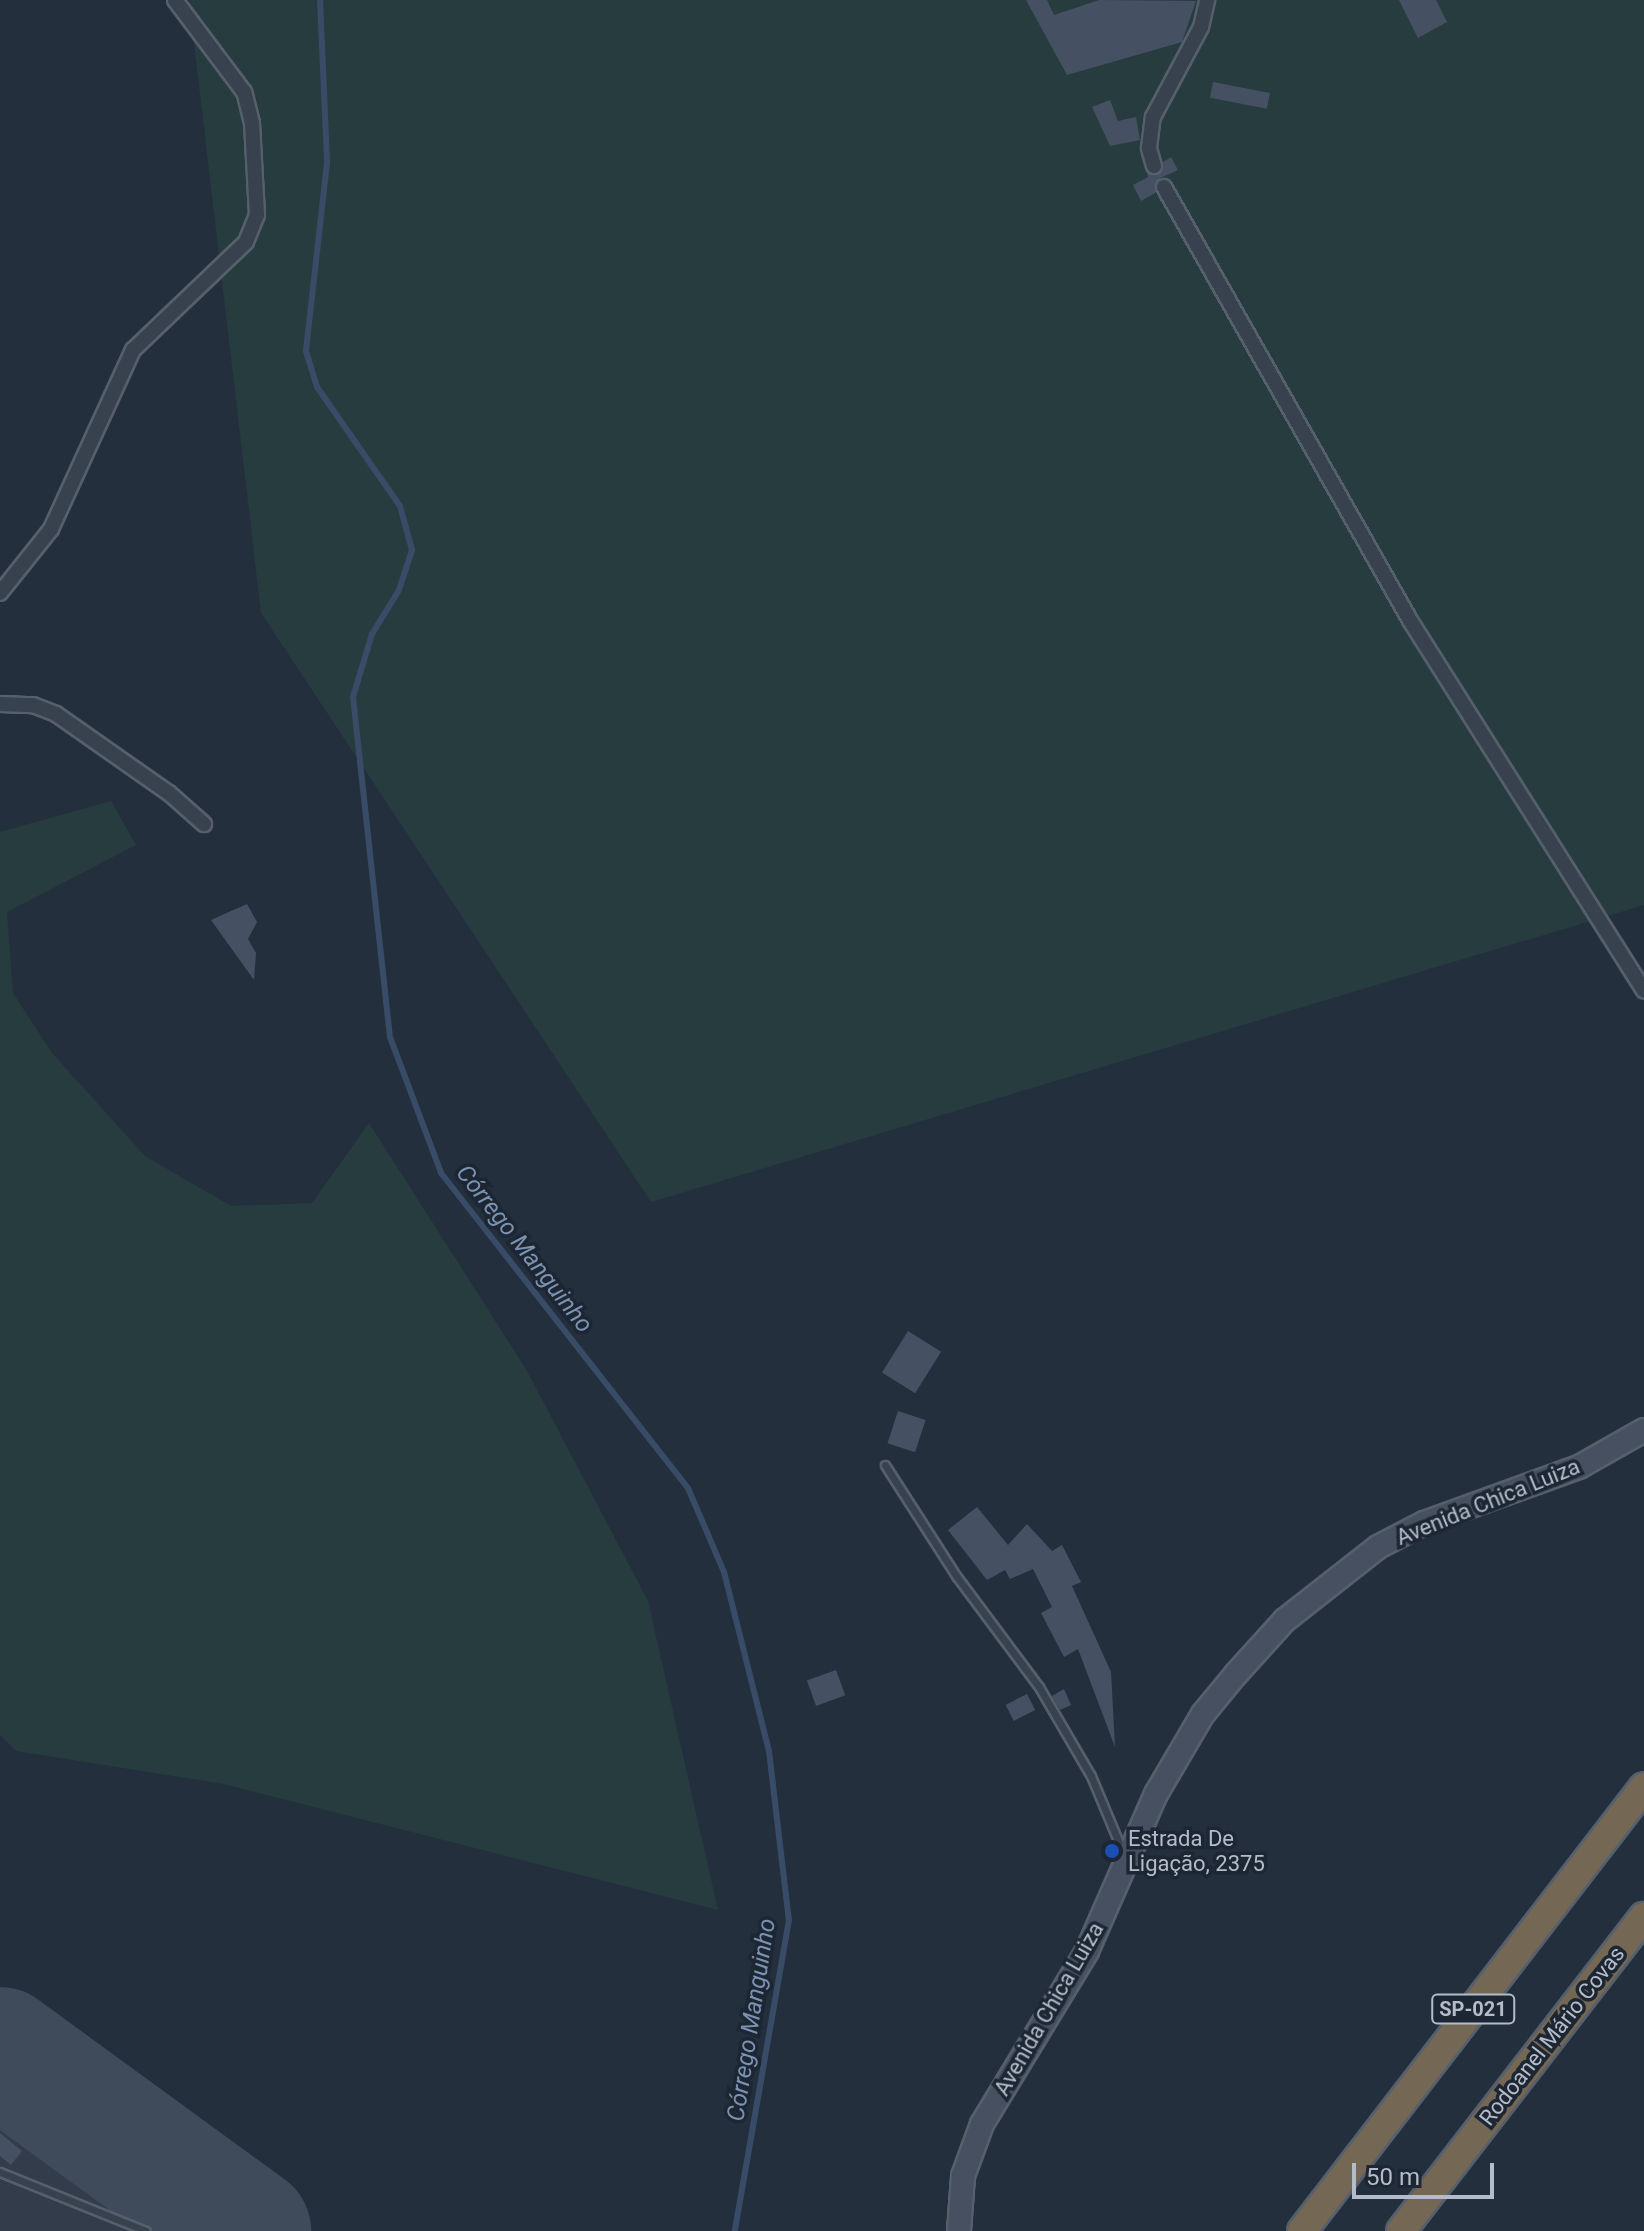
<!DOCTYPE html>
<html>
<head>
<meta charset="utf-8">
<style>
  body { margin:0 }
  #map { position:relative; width:1644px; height:2231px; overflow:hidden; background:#242f3e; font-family:Roboto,sans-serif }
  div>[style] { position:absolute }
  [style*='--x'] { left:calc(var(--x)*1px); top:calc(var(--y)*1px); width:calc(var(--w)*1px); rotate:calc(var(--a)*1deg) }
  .airport>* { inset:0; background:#323c4b }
  .green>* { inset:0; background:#263c3f }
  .stream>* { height:6px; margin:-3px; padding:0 3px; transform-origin:3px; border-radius:3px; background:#394c67 }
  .runway>* { height:128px; margin:-64px; padding:0 64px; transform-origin:64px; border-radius:64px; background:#3f4a5a }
  .building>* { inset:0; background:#455162; transform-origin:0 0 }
  .roads { filter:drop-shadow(2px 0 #565f6c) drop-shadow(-2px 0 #565f6c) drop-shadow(0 2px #565f6c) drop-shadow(0 -2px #565f6c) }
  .lane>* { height:7px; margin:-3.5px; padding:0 3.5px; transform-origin:3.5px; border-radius:3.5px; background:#38414e }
  .street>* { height:14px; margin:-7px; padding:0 7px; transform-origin:7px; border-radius:7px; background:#38414e }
  .secondary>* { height:22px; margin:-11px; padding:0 11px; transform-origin:11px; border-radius:11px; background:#465061 }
  .highway>* { height:28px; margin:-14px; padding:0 14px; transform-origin:14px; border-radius:14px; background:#746855 }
  .dots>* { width:22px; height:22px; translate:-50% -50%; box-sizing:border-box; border:4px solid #1d2633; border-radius:50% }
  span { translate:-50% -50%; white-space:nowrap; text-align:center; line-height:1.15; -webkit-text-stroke:7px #1d2633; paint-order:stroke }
  .shield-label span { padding:2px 6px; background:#1d2633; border:2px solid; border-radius:6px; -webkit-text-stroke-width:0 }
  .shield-label { font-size:20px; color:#b4bcc9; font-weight:700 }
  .street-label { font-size:22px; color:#b4bcc9 }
  .poi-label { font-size:22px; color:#b4bcc9 }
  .left { translate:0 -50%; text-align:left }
  .water-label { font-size:24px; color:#7c92b1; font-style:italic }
  .scale { position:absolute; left:1352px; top:2163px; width:142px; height:36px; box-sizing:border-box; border:4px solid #b4bcc9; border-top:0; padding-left:10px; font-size:24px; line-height:28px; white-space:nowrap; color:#b4bcc9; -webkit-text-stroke:6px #1d2633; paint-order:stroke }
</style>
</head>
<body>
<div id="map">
  <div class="airport">
    <i style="clip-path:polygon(0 2014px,56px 2053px,278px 2220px,269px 2231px,0 2231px)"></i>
  </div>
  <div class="green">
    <i style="clip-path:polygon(189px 0,1644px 0,1644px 905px,651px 1202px,261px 613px)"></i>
    <i style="clip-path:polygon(111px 801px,136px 845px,7px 912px,13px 993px,52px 1053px,145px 1156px,231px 1206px,312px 1203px,369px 1123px,526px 1369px,648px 1601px,718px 1910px,224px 1784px,16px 1751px,0 1735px,0 832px)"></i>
  </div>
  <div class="stream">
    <i style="--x:320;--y:0;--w:163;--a:87.5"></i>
    <i style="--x:327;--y:163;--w:189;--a:96.4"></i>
    <i style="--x:306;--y:351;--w:38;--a:73"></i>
    <i style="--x:317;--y:387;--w:145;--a:55.1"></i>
    <i style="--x:400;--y:506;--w:46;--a:74.7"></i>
    <i style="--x:412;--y:550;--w:42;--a:108"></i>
    <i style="--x:399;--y:590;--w:52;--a:121.5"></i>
    <i style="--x:372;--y:634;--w:66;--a:106.8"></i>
    <i style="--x:353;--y:697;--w:342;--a:83.8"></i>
    <i style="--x:390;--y:1037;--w:145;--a:69.4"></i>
    <i style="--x:441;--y:1173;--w:400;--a:51.9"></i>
    <i style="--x:688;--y:1488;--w:91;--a:66.8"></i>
    <i style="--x:724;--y:1572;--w:185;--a:75.9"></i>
    <i style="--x:769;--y:1751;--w:170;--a:83.3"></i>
    <i style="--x:789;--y:1920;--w:316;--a:99.9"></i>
  </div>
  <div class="runway">
    <i style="--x:0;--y:2051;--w:306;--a:36.1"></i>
  </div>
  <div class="building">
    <i style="clip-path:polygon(1026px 0,1047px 0,1054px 15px,1099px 0,1196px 1px,1182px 42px,1067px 75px)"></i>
    <i style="clip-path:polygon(1399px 0,1436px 0,1447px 22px,1418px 38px)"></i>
    <i style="left:1213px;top:82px;width:58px;height:16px;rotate:11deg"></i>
    <i style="clip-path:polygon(1110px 100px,1118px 121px,1136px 117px,1140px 140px,1110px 146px,1092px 107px)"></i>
    <i style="clip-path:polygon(1171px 157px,1178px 170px,1158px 179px,1155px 193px,1141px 201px,1133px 185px,1148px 177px,1146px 171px,1161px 173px,1163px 162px)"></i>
    <i style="clip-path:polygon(247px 904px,257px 922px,248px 939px,256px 953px,254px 980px,211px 920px)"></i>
    <i style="left:908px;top:1331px;width:39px;height:49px;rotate:32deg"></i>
    <i style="left:898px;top:1411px;width:29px;height:34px;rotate:18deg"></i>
    <i style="clip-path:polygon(977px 1507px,1008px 1545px,1027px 1524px,1052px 1551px,1062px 1545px,1081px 1582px,1072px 1586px,1111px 1672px,1115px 1747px,1078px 1649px,1064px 1657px,1041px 1613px,1052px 1607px,1033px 1569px,1010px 1579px,1005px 1570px,987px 1580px,948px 1530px)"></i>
    <i style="left:836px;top:1670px;width:27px;height:31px;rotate:70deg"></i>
    <i style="clip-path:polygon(1064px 1689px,1071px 1705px,1060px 1710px,1052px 1696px)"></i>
    <i style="left:1027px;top:1694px;width:18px;height:24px;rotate:63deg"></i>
    <i style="clip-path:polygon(0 2133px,22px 2151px,11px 2165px,0 2156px)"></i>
  </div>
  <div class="roads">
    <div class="lane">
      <i style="--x:885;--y:1465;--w:133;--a:57.3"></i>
      <i style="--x:957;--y:1577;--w:137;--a:53.3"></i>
      <i style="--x:1039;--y:1687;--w:103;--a:59.7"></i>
      <i style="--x:1091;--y:1776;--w:86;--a:67.3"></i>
      <i style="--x:0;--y:2172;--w:157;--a:22"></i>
    </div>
    <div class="street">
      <i style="--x:1154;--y:166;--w:19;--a:-106"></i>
      <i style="--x:1149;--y:148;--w:31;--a:-83"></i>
      <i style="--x:1153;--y:117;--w:102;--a:-61.9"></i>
      <i style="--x:1201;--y:27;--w:28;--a:-77"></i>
      <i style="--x:1164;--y:187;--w:500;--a:60.41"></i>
      <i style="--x:1411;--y:622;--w:436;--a:57.7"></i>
      <i style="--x:0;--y:593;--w:82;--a:-51.4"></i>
      <i style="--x:51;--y:529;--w:197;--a:-65.4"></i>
      <i style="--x:133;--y:350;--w:156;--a:-43.7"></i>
      <i style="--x:246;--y:242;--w:29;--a:-68"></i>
      <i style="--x:257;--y:215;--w:92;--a:-93.1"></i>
      <i style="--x:252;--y:123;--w:32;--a:-104"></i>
      <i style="--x:244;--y:92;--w:115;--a:-126.9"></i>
      <i style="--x:0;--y:704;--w:33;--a:2"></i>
      <i style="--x:33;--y:705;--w:25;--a:21"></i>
      <i style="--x:56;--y:714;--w:138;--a:35"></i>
      <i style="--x:169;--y:793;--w:47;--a:41.5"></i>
    </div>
    <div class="secondary">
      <i style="--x:959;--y:2231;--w:55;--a:-85.8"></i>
      <i style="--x:963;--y:2176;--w:55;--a:-69.9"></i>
      <i style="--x:982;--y:2124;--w:202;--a:-58.7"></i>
      <i style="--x:1087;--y:1951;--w:171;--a:-66.3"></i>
      <i style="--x:1156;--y:1794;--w:93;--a:-59.6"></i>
      <i style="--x:1203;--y:1714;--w:52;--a:-50.5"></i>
      <i style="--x:1236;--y:1674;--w:73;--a:-47.8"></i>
      <i style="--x:1285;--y:1620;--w:118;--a:-38.1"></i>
      <i style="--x:1378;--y:1547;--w:52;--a:-27.6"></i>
      <i style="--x:1424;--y:1523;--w:165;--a:-19.9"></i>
      <i style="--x:1579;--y:1467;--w:75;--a:-29.6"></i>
    </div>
    <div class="highway">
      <i style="--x:1302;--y:2231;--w:560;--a:-52.39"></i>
      <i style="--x:1401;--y:2231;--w:397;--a:-52.3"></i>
    </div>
  </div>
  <div class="dots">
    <i style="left:1112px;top:1851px;background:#1a4fb4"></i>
  </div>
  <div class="shield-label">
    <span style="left:1473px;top:2009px">SP-021</span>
  </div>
  <div class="street-label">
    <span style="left:1488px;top:1502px;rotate:-22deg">Avenida Chica Luiza</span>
    <span style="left:1049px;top:2009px;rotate:-60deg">Avenida Chica Luiza</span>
    <span style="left:1552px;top:2036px;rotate:-52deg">Rodoanel Mário Covas</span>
  </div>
  <div class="poi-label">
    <span class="left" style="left:1128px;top:1851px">Estrada De<br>Ligação, 2375</span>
  </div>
  <div class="water-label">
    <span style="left:524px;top:1249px;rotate:52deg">Córrego Manguinho</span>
    <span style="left:752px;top:2020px;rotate:-81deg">Córrego Manguinho</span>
  </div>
  <div class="scale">50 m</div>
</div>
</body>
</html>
